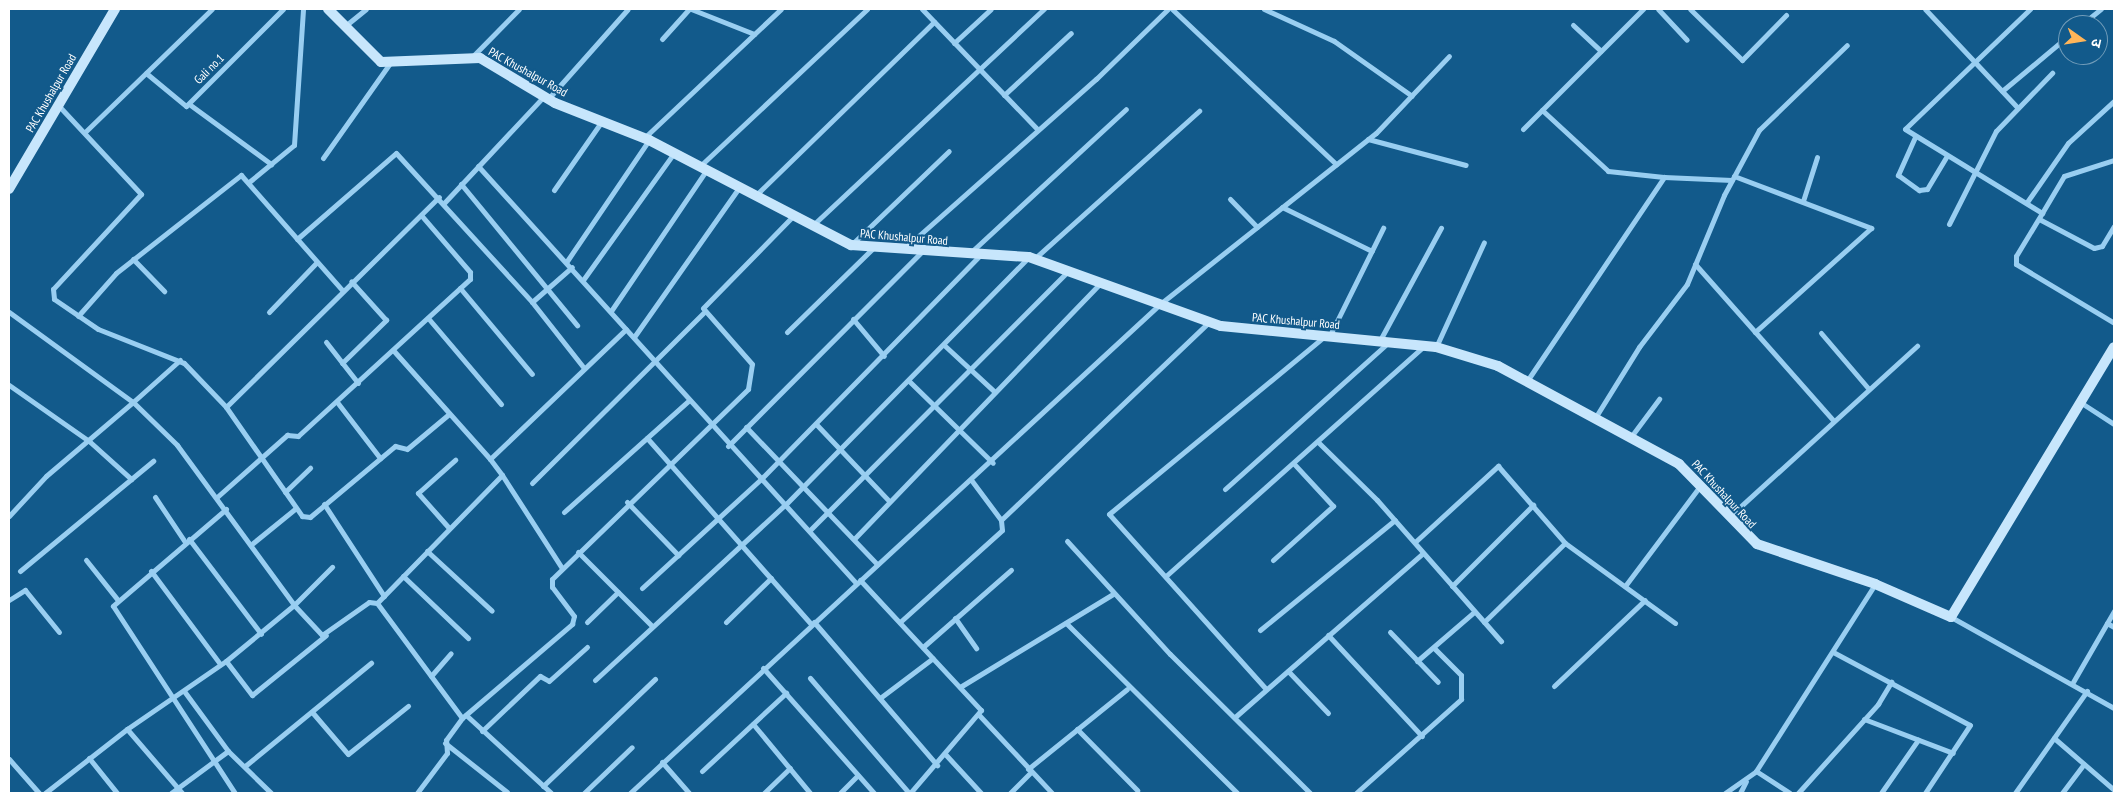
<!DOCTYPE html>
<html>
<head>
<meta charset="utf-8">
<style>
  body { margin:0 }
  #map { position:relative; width:2123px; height:802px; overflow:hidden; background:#125a8b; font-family:"PT Sans Narrow","Noto Sans Devanagari",sans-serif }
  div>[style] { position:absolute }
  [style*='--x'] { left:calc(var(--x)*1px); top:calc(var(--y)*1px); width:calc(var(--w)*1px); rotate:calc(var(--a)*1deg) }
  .street>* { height:5px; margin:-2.5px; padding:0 2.5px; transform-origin:2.5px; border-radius:2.5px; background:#99cef1 }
  .secondary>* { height:10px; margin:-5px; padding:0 5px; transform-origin:5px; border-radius:5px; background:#c7e6fc }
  span { translate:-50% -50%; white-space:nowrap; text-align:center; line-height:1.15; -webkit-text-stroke:4px #125a8b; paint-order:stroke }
  .street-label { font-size:12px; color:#fff }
  .frame { position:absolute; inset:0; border:10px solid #fff; pointer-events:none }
  .north { position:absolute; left:2058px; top:15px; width:50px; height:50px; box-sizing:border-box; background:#125a8b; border:1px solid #719cb9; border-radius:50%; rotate:103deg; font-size:14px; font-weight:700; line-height:20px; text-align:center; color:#fff }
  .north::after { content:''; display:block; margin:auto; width:18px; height:22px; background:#ffb559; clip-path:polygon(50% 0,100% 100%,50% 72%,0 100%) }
</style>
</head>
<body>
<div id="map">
  <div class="street">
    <i style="--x:691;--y:9;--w:68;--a:21.6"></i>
    <i style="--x:922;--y:9;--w:165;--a:46.2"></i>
    <i style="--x:1172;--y:9;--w:226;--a:43.4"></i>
    <i style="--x:1264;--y:9;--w:77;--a:24.6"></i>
    <i style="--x:1334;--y:41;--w:95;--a:35.2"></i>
    <i style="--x:1658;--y:9;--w:42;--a:46.9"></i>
    <i style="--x:1690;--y:9;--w:73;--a:44.4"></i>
    <i style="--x:1742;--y:60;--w:63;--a:-45.6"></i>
    <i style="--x:1925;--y:9;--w:134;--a:46.8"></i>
    <i style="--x:2030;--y:9;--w:173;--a:136.2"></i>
    <i style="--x:1905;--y:129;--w:161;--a:31.5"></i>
    <i style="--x:2042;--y:213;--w:50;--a:121.2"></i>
    <i style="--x:2016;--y:256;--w:8;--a:90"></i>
    <i style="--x:2016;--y:264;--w:114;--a:31"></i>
    <i style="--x:1573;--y:25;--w:38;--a:43"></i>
    <i style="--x:2081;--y:25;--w:26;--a:-39"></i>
    <i style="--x:345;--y:26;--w:27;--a:-39"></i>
    <i style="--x:662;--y:39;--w:40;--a:-48"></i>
    <i style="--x:954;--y:43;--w:50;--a:-42.6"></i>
    <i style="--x:472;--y:57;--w:67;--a:-45.6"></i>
    <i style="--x:146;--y:73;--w:52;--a:39.5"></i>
    <i style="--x:186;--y:106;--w:137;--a:-45"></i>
    <i style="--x:2002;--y:91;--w:86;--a:-39.8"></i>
    <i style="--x:1004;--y:95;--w:91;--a:-42.8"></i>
    <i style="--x:548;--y:99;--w:120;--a:-48.4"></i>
    <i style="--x:189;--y:104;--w:102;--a:36.2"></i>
    <i style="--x:58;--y:105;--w:122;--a:47"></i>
    <i style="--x:141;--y:194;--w:129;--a:132.8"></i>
    <i style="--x:53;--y:289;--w:10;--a:84"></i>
    <i style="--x:54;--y:299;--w:53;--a:34.3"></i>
    <i style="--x:98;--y:329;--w:92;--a:21.6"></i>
    <i style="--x:184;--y:363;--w:61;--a:46.3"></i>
    <i style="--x:226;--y:407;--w:133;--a:55.1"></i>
    <i style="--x:302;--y:516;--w:8;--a:7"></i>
    <i style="--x:310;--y:517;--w:111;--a:-39.9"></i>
    <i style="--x:395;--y:446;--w:12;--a:14"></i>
    <i style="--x:407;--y:449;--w:55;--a:-39.8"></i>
    <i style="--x:1542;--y:110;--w:90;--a:42.7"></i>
    <i style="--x:1608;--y:171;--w:56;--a:6.1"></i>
    <i style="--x:1523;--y:129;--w:170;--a:-45"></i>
    <i style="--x:85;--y:132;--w:177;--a:-44.1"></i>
    <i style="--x:1915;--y:137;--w:42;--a:114.1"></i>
    <i style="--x:1898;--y:175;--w:26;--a:36"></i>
    <i style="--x:1919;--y:190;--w:8;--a:-7"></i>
    <i style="--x:1927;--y:189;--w:39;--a:-59"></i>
    <i style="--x:644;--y:138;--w:188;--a:-43.3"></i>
    <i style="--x:1368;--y:139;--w:101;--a:14.9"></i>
    <i style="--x:323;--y:158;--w:116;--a:-54.8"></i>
    <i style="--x:478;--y:166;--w:563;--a:47.81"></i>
    <i style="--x:700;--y:166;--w:229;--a:-43.2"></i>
    <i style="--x:1734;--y:176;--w:147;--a:20.8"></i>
    <i style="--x:1871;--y:228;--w:156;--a:138.1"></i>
    <i style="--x:249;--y:182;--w:58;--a:-39.4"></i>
    <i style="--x:294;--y:145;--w:136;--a:-86.2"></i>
    <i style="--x:461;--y:184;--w:183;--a:50.6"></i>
    <i style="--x:554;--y:190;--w:84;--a:-55.2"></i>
    <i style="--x:757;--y:194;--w:247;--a:-44.2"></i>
    <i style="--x:1230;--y:199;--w:39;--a:46"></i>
    <i style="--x:1803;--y:201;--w:46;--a:-72.3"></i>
    <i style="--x:2027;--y:202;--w:72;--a:-55.2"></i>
    <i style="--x:2068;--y:143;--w:62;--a:-42.4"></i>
    <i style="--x:444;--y:203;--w:146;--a:-46.9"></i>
    <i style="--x:1282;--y:207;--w:100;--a:26.1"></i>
    <i style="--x:2042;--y:213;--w:43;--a:-59.3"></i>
    <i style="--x:2064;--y:176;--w:52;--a:-17.7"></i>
    <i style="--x:2039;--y:219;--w:62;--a:27.8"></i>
    <i style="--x:2094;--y:248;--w:8;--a:-14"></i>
    <i style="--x:2102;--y:246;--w:23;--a:-59"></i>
    <i style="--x:814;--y:224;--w:315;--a:-43.1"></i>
    <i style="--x:1949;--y:224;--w:104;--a:-63.2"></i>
    <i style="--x:1996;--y:131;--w:81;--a:-46"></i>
    <i style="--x:297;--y:239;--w:131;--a:-41"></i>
    <i style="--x:396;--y:153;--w:202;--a:47.6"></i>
    <i style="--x:532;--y:302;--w:84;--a:51.8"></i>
    <i style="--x:852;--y:244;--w:134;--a:-43.8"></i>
    <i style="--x:906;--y:247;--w:254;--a:-41.5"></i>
    <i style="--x:1096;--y:79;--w:100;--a:-44.2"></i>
    <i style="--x:970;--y:253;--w:212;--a:-42.7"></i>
    <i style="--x:133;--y:259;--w:45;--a:45.9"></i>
    <i style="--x:1034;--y:259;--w:222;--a:-41.9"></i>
    <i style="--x:567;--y:261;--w:146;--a:-55.9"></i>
    <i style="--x:1695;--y:264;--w:208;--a:48.5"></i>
    <i style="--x:583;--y:280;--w:156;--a:-54.4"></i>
    <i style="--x:460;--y:288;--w:112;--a:50.1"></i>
    <i style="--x:532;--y:302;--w:53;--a:-41.2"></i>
    <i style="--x:611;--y:311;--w:171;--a:-55.9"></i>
    <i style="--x:9;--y:312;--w:153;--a:36"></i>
    <i style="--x:133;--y:402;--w:63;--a:-41.8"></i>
    <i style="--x:269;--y:312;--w:69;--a:-46.2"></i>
    <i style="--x:78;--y:316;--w:57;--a:-48.5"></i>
    <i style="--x:116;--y:273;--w:159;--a:-38.1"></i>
    <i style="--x:241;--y:175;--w:153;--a:48.7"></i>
    <i style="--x:428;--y:318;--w:113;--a:49.7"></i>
    <i style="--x:853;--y:319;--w:48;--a:50"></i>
    <i style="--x:787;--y:332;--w:119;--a:-44.3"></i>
    <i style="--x:1821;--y:333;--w:72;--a:49.5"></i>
    <i style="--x:634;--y:337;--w:184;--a:-54.9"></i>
    <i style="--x:1329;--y:337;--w:122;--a:-63.6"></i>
    <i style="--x:326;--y:342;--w:52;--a:52"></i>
    <i style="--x:1379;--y:342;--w:130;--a:-61.5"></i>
    <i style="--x:944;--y:345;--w:69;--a:42.7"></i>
    <i style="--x:1436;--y:347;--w:115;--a:-65.4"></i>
    <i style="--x:393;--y:350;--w:146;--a:48.3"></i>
    <i style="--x:490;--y:459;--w:188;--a:-43.7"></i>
    <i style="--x:342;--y:363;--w:62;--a:-44.3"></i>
    <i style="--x:386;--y:320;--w:52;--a:-131.9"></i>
    <i style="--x:909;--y:381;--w:117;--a:44.3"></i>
    <i style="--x:1527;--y:381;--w:246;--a:-56.1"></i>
    <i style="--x:1664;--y:177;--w:68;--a:2.5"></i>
    <i style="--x:9;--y:385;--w:98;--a:35"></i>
    <i style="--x:89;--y:441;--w:57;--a:42.1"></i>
    <i style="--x:337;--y:402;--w:71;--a:52.5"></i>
    <i style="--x:2083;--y:404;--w:37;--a:33"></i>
    <i style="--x:226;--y:407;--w:299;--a:-44.6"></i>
    <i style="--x:1595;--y:418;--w:84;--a:-58.2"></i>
    <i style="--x:1639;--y:347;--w:79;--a:-52.7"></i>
    <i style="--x:1687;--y:284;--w:96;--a:-67.4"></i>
    <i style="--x:1724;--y:195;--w:74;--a:-61.7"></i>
    <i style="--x:1759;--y:130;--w:122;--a:-44"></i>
    <i style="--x:816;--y:424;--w:106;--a:46.5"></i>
    <i style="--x:746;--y:427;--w:190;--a:46.3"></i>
    <i style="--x:647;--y:438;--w:248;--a:48.6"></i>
    <i style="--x:1630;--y:438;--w:49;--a:-53.4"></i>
    <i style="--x:1319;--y:443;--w:81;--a:44.5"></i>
    <i style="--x:1377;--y:500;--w:188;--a:48.7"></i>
    <i style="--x:728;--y:446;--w:274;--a:-45.1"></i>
    <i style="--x:490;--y:459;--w:20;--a:53"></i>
    <i style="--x:532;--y:483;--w:243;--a:-44.8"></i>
    <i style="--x:1225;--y:489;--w:219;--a:-41.9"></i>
    <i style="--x:285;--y:492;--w:35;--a:-44"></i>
    <i style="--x:155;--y:497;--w:54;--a:56.3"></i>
    <i style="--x:217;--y:497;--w:94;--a:-41.5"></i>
    <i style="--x:287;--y:435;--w:11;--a:5"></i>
    <i style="--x:298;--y:436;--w:233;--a:-42.4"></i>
    <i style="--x:470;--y:279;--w:7;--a:-90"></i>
    <i style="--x:470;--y:272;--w:75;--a:-130.7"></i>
    <i style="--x:627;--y:502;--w:74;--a:46.1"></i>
    <i style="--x:324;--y:504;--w:110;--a:56.9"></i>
    <i style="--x:226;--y:509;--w:149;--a:139.4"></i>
    <i style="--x:113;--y:606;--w:223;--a:56.9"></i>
    <i style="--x:564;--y:512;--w:166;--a:-41.8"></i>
    <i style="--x:9;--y:516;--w:54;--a:-47.2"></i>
    <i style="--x:46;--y:476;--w:114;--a:-40.4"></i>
    <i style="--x:133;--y:402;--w:62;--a:44.3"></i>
    <i style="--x:177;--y:445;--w:198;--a:53.8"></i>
    <i style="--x:294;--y:605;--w:54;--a:-45"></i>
    <i style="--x:1730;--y:516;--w:253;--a:-42.3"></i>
    <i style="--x:1001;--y:520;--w:287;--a:-43.6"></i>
    <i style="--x:449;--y:528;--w:47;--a:-131.5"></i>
    <i style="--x:418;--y:493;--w:50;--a:-41.7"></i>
    <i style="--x:810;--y:530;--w:366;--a:-45.1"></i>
    <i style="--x:855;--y:538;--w:354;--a:-46.1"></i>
    <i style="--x:189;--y:539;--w:119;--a:52.8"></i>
    <i style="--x:1067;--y:541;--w:153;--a:47.7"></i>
    <i style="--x:1170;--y:654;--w:197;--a:44.8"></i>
    <i style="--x:1415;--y:542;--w:113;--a:-42.5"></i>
    <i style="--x:1498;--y:466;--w:102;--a:49"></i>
    <i style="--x:1565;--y:543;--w:136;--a:36"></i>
    <i style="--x:253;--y:543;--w:55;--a:-39.1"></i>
    <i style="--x:427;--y:551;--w:88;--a:42.7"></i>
    <i style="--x:578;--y:552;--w:105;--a:45"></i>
    <i style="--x:86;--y:560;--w:50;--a:51.5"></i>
    <i style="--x:1273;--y:560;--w:81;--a:-42"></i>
    <i style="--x:1333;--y:506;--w:56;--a:-132.8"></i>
    <i style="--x:20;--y:571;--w:173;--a:-39.6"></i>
    <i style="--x:151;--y:571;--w:116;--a:53.4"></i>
    <i style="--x:1167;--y:575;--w:344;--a:-41.7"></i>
    <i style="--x:403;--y:576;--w:90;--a:43.6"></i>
    <i style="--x:860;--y:580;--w:178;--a:47.1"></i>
    <i style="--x:981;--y:710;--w:109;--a:130.5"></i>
    <i style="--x:1452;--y:586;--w:115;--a:-45"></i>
    <i style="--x:1625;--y:586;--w:125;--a:-53.1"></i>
    <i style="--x:642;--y:588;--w:161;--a:-42.5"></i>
    <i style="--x:761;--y:479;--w:313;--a:-45.6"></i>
    <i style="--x:9;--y:600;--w:19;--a:-32"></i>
    <i style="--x:25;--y:590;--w:54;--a:51"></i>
    <i style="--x:377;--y:603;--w:179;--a:-45.7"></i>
    <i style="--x:502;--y:475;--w:111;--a:57.2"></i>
    <i style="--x:1951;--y:617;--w:187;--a:29.2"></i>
    <i style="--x:955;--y:618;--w:37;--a:55"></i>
    <i style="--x:587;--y:622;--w:43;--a:-44.1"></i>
    <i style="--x:726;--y:622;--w:63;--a:-44.4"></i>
    <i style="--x:814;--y:622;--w:189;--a:49.3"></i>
    <i style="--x:900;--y:622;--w:137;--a:-42"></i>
    <i style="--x:1002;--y:530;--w:10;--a:-96"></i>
    <i style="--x:1001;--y:520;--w:49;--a:-126.6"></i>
    <i style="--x:1484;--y:622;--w:113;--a:-44.3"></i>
    <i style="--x:1066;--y:623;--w:241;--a:44.8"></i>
    <i style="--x:2107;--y:623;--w:8;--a:30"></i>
    <i style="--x:1260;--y:630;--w:174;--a:-39.2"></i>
    <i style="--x:1390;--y:632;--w:69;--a:46.2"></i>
    <i style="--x:1328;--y:635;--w:138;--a:47.1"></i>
    <i style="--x:923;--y:647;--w:117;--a:-41.2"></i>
    <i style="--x:1833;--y:652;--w:155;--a:28.1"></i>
    <i style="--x:1970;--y:725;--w:82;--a:123.5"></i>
    <i style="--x:226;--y:661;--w:43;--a:52.6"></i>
    <i style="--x:252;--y:695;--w:95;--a:-39"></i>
    <i style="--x:1417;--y:661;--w:75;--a:-40.7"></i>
    <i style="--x:763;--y:668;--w:167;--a:48.4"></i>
    <i style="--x:1288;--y:671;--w:58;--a:46.4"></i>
    <i style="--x:431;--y:676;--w:30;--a:-49"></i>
    <i style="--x:810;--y:678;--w:152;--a:49.3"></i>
    <i style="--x:595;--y:680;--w:260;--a:-42.7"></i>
    <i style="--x:786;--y:504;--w:346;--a:-45.5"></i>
    <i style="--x:2073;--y:682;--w:82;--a:-60"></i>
    <i style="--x:1554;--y:686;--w:125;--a:-43.4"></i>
    <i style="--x:960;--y:687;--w:179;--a:-31.3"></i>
    <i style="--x:1266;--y:689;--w:235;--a:-131.9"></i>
    <i style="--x:1109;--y:514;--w:278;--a:-39.5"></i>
    <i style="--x:184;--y:691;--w:74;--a:53.7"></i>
    <i style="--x:228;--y:751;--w:60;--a:44.3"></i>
    <i style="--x:880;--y:698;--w:66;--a:-37"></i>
    <i style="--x:312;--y:712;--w:55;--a:49.4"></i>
    <i style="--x:348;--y:754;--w:77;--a:-38.7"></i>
    <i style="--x:466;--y:715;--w:115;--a:42.5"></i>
    <i style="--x:979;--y:715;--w:107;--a:46.9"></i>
    <i style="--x:1235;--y:717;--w:249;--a:-41.1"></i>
    <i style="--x:1864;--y:719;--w:95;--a:20.9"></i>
    <i style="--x:753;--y:724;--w:89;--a:50.4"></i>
    <i style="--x:127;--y:729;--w:84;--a:49.3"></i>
    <i style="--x:1077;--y:729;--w:86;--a:45.5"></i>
    <i style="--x:482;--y:731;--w:80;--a:-43.5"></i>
    <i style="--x:540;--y:676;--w:10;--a:29"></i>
    <i style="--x:549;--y:681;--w:51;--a:-41.8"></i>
    <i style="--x:2054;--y:738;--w:79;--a:40.9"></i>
    <i style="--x:445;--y:743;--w:79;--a:38.3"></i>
    <i style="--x:946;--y:755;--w:52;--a:47.4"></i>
    <i style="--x:89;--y:758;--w:45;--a:51.3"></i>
    <i style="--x:9;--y:759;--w:45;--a:48.6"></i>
    <i style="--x:662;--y:762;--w:41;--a:48.9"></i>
    <i style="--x:245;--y:766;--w:163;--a:-39.3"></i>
    <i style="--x:1028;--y:769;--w:127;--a:-38.9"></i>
    <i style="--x:702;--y:771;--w:115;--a:-42.9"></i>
    <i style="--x:1756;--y:771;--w:40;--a:32.9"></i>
    <i style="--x:543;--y:786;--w:155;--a:-43.7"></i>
    <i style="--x:45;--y:793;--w:104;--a:-38"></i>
    <i style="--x:127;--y:729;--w:120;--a:-34.5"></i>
    <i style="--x:226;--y:661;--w:88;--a:-39.5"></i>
    <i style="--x:294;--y:605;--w:41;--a:47"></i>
    <i style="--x:322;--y:635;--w:57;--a:-35.1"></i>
    <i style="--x:369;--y:602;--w:8;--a:7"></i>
    <i style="--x:377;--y:603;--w:143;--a:53.5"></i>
    <i style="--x:171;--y:793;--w:71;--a:-36.4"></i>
    <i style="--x:417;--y:793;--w:50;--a:-53.1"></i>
    <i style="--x:447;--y:753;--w:13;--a:-94"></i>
    <i style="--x:446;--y:740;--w:27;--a:-54"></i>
    <i style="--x:462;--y:718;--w:145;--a:-40.5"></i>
    <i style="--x:572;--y:624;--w:8;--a:-76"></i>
    <i style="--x:574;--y:616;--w:36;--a:-127"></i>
    <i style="--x:552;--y:587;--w:8;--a:-90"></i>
    <i style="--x:552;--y:579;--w:273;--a:-44.1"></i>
    <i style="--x:748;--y:389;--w:25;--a:-81"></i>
    <i style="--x:752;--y:364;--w:74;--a:-131.2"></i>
    <i style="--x:703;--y:308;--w:130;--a:-45.6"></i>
    <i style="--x:584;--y:793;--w:66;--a:-43.8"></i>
    <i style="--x:630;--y:793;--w:721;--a:-42.7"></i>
    <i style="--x:1160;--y:304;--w:275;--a:-38.4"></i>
    <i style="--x:1376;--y:133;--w:106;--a:-46.5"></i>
    <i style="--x:764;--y:793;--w:36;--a:-44"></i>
    <i style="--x:840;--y:793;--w:25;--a:-45"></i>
    <i style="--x:1010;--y:793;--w:30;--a:-45"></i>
    <i style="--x:1356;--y:793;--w:141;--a:-41.8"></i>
    <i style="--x:1461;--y:699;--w:24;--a:-90"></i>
    <i style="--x:1461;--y:675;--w:38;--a:-135"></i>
    <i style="--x:1725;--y:793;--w:38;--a:-35"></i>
    <i style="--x:1756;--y:771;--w:222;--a:-57.5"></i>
    <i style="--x:1740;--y:793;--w:13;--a:-63"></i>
    <i style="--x:1798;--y:793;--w:120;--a:-48"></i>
    <i style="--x:1878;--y:704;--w:26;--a:-59"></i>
    <i style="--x:1881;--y:793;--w:65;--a:-55.1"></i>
    <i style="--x:2015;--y:793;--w:125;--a:-54.8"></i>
    <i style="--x:2062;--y:793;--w:36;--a:-53"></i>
  </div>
  <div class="secondary">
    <i style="--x:328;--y:9;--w:75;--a:45"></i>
    <i style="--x:381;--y:62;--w:99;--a:-2.3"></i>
    <i style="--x:480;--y:58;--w:87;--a:31"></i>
    <i style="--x:555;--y:103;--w:101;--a:21.5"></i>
    <i style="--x:649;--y:140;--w:228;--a:27.5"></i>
    <i style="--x:851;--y:245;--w:178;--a:3.9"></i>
    <i style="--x:1029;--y:257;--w:204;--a:19.8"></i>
    <i style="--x:1221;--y:326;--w:216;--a:5.6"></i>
    <i style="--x:1436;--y:347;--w:65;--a:17"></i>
    <i style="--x:1498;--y:366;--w:206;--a:28.4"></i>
    <i style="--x:1679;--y:464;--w:112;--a:45.7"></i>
    <i style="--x:1757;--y:544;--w:125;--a:18.7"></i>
    <i style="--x:1875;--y:584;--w:83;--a:23.5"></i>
    <i style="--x:1951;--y:617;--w:315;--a:-58.9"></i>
    <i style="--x:9;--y:189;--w:209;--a:-59.5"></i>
  </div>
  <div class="street-label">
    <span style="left:209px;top:69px;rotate:-45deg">Gali no.1</span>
    <span style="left:528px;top:72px;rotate:29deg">PAC Khushalpur Road</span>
    <span style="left:51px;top:93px;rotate:-60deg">PAC Khushalpur Road</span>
    <span style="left:904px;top:237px;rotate:5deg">PAC Khushalpur Road</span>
    <span style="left:1296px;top:321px;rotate:5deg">PAC Khushalpur Road</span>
    <span style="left:1724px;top:494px;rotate:47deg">PAC Khushalpur Road</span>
  </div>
  <div class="frame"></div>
  <div class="north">उ</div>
</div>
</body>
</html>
